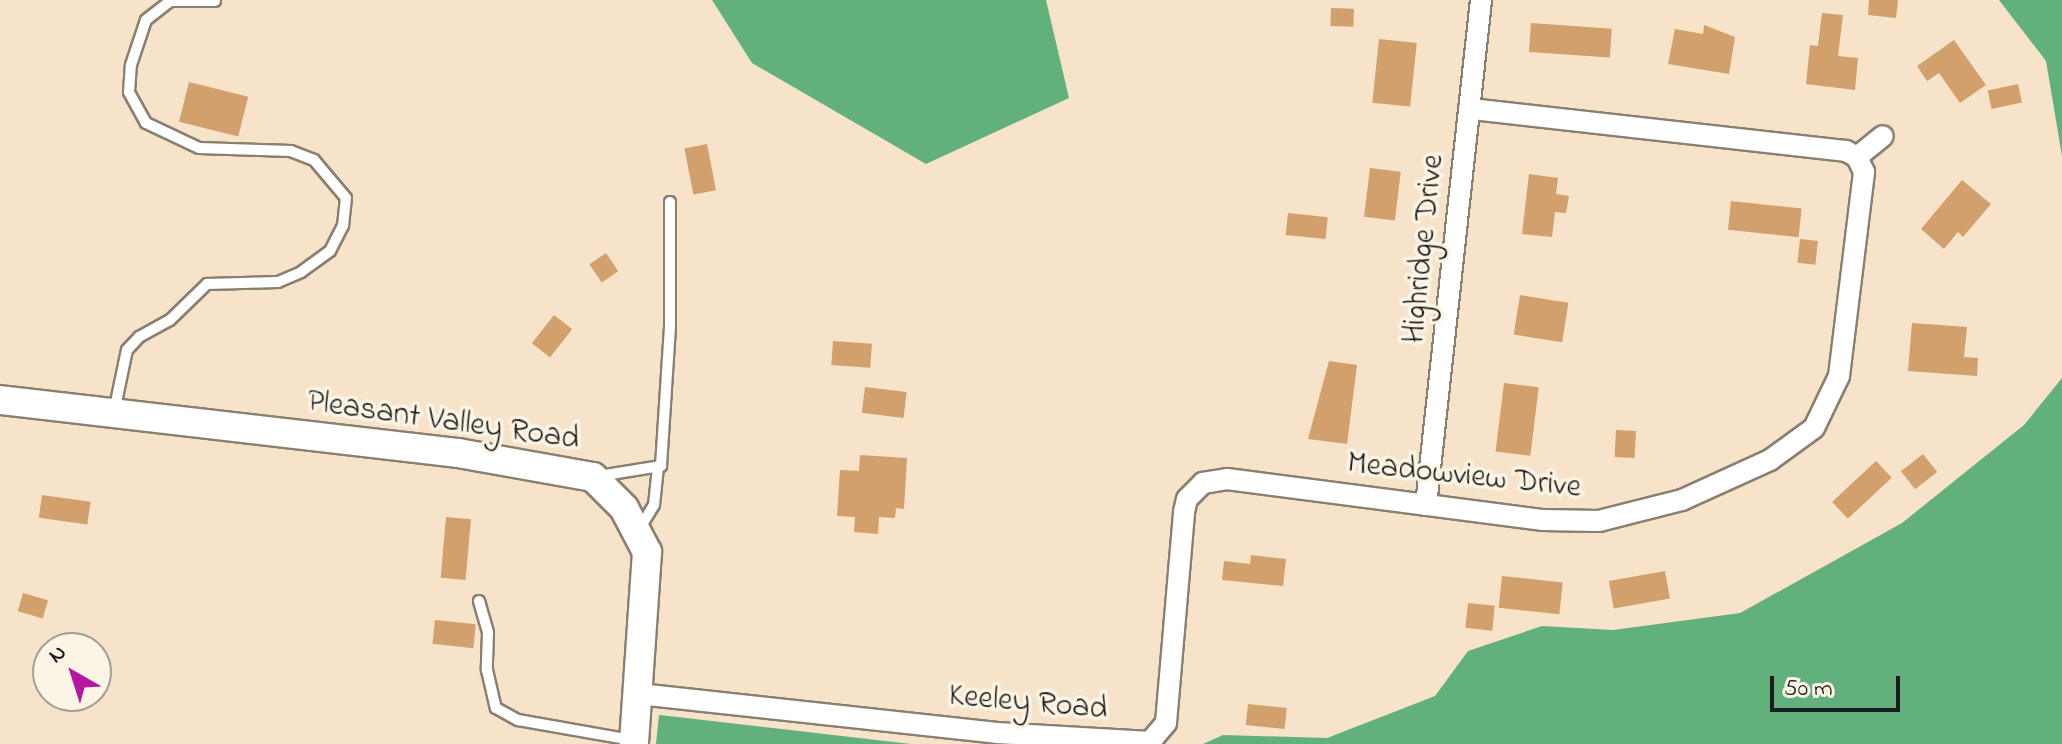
<!DOCTYPE html>
<html>
<head>
<meta charset="utf-8">
<style>
  body { margin:0 }
  #map { position:relative; width:2062px; height:744px; overflow:hidden; background:#f6e3c9; font-family:"Indie Flower",sans-serif }
  div>[style] { position:absolute }
  [style*='--x'] { left:calc(var(--x)*1px); top:calc(var(--y)*1px); width:calc(var(--w)*1px); rotate:calc(var(--a)*1deg) }
  .forest>* { inset:0; background:#62b17c }
  .building>* { inset:0; background:#d1a06d; transform-origin:0 0 }
  .roads { filter:drop-shadow(2px 0 #898072) drop-shadow(-2px 0 #898072) drop-shadow(0 2px #898072) drop-shadow(0 -2px #898072) }
  .lane>* { height:10px; margin:-5px; padding:0 5px; transform-origin:5px; border-radius:5px; background:#fff }
  .street>* { height:20px; margin:-10px; padding:0 10px; transform-origin:10px; border-radius:10px; background:#fff }
  .secondary>* { height:28px; margin:-14px; padding:0 14px; transform-origin:14px; border-radius:14px; background:#fff }
  span { translate:-50% -50%; white-space:nowrap; text-align:center; line-height:1.15; -webkit-text-stroke:7px #fcf5e5; paint-order:stroke }
  .street-label { font-size:32px; color:#1c1c1c }
  .north { position:absolute; left:32px; top:632px; width:80px; height:80px; box-sizing:border-box; background:#fcf5e5; border:2px solid #a29e95; border-radius:50%; rotate:321deg; font-size:22px; font-weight:700; line-height:32px; text-align:center; color:#1c1c1c }
  .north::after { content:''; display:block; margin:auto; width:28px; height:36px; background:#b5179e; clip-path:polygon(50% 0,100% 100%,50% 72%,0 100%) }
  .scale { position:absolute; left:1770px; top:676px; width:130px; height:36px; box-sizing:border-box; border:4px solid #1c1c1c; border-top:0; padding-left:10px; font-size:24px; line-height:28px; white-space:nowrap; color:#1c1c1c; -webkit-text-stroke:6px #fcf5e5; paint-order:stroke }
</style>
</head>
<body>
<div id="map">
  <div class="forest">
    <i style="clip-path:polygon(712px 0,1046px 0,1069px 98px,926px 164px,752px 63px)"></i>
    <i style="clip-path:polygon(1999px 0,2062px 0,2062px 156px,2046px 61px)"></i>
    <i style="clip-path:polygon(2062px 378px,2062px 744px,1203px 744px,1223px 735px,1327px 738px,1435px 696px,1468px 651px,1542px 626px,1613px 630px,1740px 613px,1902px 523px,2024px 425px)"></i>
    <i style="clip-path:polygon(659px 715px,660px 715px,911px 744px,656px 744px)"></i>
  </div>
  <div class="building">
    <i style="clip-path:polygon(1869px 0,1898px 0,1896px 18px,1868px 15px)"></i>
    <i style="left:1331px;top:8px;width:23px;height:18px;rotate:2deg"></i>
    <i style="clip-path:polygon(1822px 13px,1843px 15px,1838px 56px,1858px 58px,1855px 90px,1806px 84px,1810px 45px,1818px 46px)"></i>
    <i style="left:1531px;top:23px;width:81px;height:29px;rotate:4deg"></i>
    <i style="clip-path:polygon(1704px 25px,1735px 37px,1729px 74px,1668px 64px,1675px 29px,1703px 34px)"></i>
    <i style="left:1379px;top:39px;width:38px;height:64px;rotate:6deg"></i>
    <i style="clip-path:polygon(1954px 40px,1986px 85px,1960px 103px,1939px 73px,1927px 81px,1917px 66px)"></i>
    <i style="left:189px;top:82px;width:61px;height:41px;rotate:14deg"></i>
    <i style="left:2018px;top:84px;width:19px;height:31px;rotate:78deg"></i>
    <i style="left:707px;top:144px;width:47px;height:23px;rotate:79deg"></i>
    <i style="left:1370px;top:168px;width:31px;height:49px;rotate:7deg"></i>
    <i style="clip-path:polygon(1529px 174px,1558px 178px,1556px 194px,1569px 196px,1566px 213px,1555px 212px,1552px 237px,1522px 234px)"></i>
    <i style="clip-path:polygon(1962px 180px,1991px 204px,1963px 237px,1958px 232px,1944px 249px,1921px 229px)"></i>
    <i style="left:1731px;top:201px;width:71px;height:29px;rotate:6deg"></i>
    <i style="left:1288px;top:213px;width:40px;height:22px;rotate:6deg"></i>
    <i style="left:1800px;top:239px;width:18px;height:24px;rotate:6deg"></i>
    <i style="left:606px;top:253px;width:22px;height:20px;rotate:56deg"></i>
    <i style="left:1520px;top:295px;width:49px;height:40px;rotate:9deg"></i>
    <i style="left:554px;top:315px;width:23px;height:36px;rotate:38deg"></i>
    <i style="clip-path:polygon(1912px 323px,1967px 327px,1964px 357px,1978px 358px,1977px 376px,1908px 371px)"></i>
    <i style="left:833px;top:341px;width:39px;height:24px;rotate:4deg"></i>
    <i style="clip-path:polygon(1329px 361px,1357px 365px,1347px 444px,1308px 439px)"></i>
    <i style="left:1504px;top:383px;width:35px;height:69px;rotate:7deg"></i>
    <i style="left:865px;top:387px;width:42px;height:26px;rotate:7deg"></i>
    <i style="left:1616px;top:430px;width:20px;height:27px;rotate:3deg"></i>
    <i style="left:1923px;top:454px;width:23px;height:28px;rotate:52deg"></i>
    <i style="clip-path:polygon(860px 455px,907px 458px,904px 509px,896px 508px,895px 518px,879px 517px,878px 534px,854px 532px,855px 517px,837px 516px,840px 470px,859px 471px)"></i>
    <i style="left:1876px;top:461px;width:23px;height:60px;rotate:47deg"></i>
    <i style="left:42px;top:495px;width:49px;height:23px;rotate:8deg"></i>
    <i style="left:446px;top:517px;width:25px;height:61px;rotate:5deg"></i>
    <i style="clip-path:polygon(1251px 555px,1286px 559px,1283px 586px,1222px 580px,1224px 561px,1250px 564px)"></i>
    <i style="left:1665px;top:571px;width:28px;height:57px;rotate:80deg"></i>
    <i style="left:1502px;top:576px;width:61px;height:32px;rotate:6deg"></i>
    <i style="left:23px;top:593px;width:26px;height:19px;rotate:16deg"></i>
    <i style="left:1468px;top:603px;width:27px;height:25px;rotate:6deg"></i>
    <i style="left:435px;top:620px;width:41px;height:24px;rotate:6deg"></i>
    <i style="left:1248px;top:704px;width:39px;height:21px;rotate:6deg"></i>
  </div>
  <div class="roads">
    <div class="lane">
      <i style="--x:114;--y:412;--w:63;--a:-78.2"></i>
      <i style="--x:127;--y:350;--w:18;--a:-47"></i>
      <i style="--x:139;--y:337;--w:35;--a:-29"></i>
      <i style="--x:170;--y:320;--w:52;--a:-44.2"></i>
      <i style="--x:207;--y:284;--w:71;--a:-1.6"></i>
      <i style="--x:278;--y:282;--w:25;--a:-23"></i>
      <i style="--x:301;--y:272;--w:36;--a:-36"></i>
      <i style="--x:330;--y:251;--w:28;--a:-63"></i>
      <i style="--x:343;--y:226;--w:28;--a:-84"></i>
      <i style="--x:346;--y:198;--w:50;--a:-130.1"></i>
      <i style="--x:314;--y:160;--w:25;--a:-159"></i>
      <i style="--x:291;--y:151;--w:92;--a:-178.1"></i>
      <i style="--x:199;--y:148;--w:59;--a:-154.7"></i>
      <i style="--x:146;--y:123;--w:35;--a:-119"></i>
      <i style="--x:129;--y:92;--w:27;--a:-86"></i>
      <i style="--x:131;--y:65;--w:47;--a:-71.6"></i>
      <i style="--x:146;--y:20;--w:31;--a:-38"></i>
      <i style="--x:170;--y:1;--w:45;--a:0"></i>
      <i style="--x:599;--y:476;--w:63;--a:-9.2"></i>
      <i style="--x:661;--y:466;--w:140;--a:-86.3"></i>
      <i style="--x:670;--y:326;--w:124;--a:-90"></i>
      <i style="--x:640;--y:528;--w:27;--a:-59"></i>
      <i style="--x:654;--y:505;--w:39;--a:-84"></i>
      <i style="--x:479;--y:601;--w:33;--a:74"></i>
      <i style="--x:488;--y:633;--w:37;--a:92"></i>
      <i style="--x:487;--y:670;--w:39;--a:77"></i>
      <i style="--x:496;--y:708;--w:25;--a:29"></i>
      <i style="--x:518;--y:720;--w:116;--a:10"></i>
    </div>
    <div class="street">
      <i style="--x:1857;--y:157;--w:33;--a:-39"></i>
      <i style="--x:1426;--y:505;--w:508;--a:-83.78"></i>
      <i style="--x:639;--y:694;--w:360;--a:6.2"></i>
      <i style="--x:997;--y:733;--w:153;--a:3.4"></i>
      <i style="--x:1150;--y:742;--w:25;--a:-50"></i>
      <i style="--x:1166;--y:723;--w:212;--a:-85.1"></i>
      <i style="--x:1184;--y:512;--w:13;--a:-77"></i>
      <i style="--x:1187;--y:499;--w:23;--a:-45"></i>
      <i style="--x:1203;--y:483;--w:24;--a:-9"></i>
      <i style="--x:1227;--y:479;--w:319;--a:7.4"></i>
      <i style="--x:1543;--y:520;--w:56;--a:1"></i>
      <i style="--x:1599;--y:521;--w:86;--a:-14.2"></i>
      <i style="--x:1682;--y:500;--w:97;--a:-24.4"></i>
      <i style="--x:1770;--y:460;--w:54;--a:-36"></i>
      <i style="--x:1814;--y:428;--w:58;--a:-64.3"></i>
      <i style="--x:1839;--y:376;--w:206;--a:-83"></i>
      <i style="--x:1864;--y:172;--w:17;--a:-115"></i>
      <i style="--x:1857;--y:157;--w:13;--a:-151"></i>
      <i style="--x:1846;--y:151;--w:377;--a:-173.6"></i>
    </div>
    <div class="secondary">
      <i style="--x:0;--y:400;--w:461;--a:6.6"></i>
      <i style="--x:458;--y:453;--w:137;--a:10.1"></i>
      <i style="--x:593;--y:477;--w:44;--a:45"></i>
      <i style="--x:624;--y:508;--w:50;--a:62.4"></i>
      <i style="--x:647;--y:552;--w:192;--a:93.9"></i>
    </div>
  </div>
  <div class="street-label">
    <span style="left:1425px;top:249px;rotate:-84deg">Highridge Drive</span>
    <span style="left:443px;top:422px;rotate:8deg">Pleasant Valley Road</span>
    <span style="left:1464px;top:477px;rotate:6deg">Meadowview Drive</span>
    <span style="left:1028px;top:704px;rotate:5deg">Keeley Road</span>
  </div>
  <div class="north">N</div>
  <div class="scale">50 m</div>
</div>
</body>
</html>
